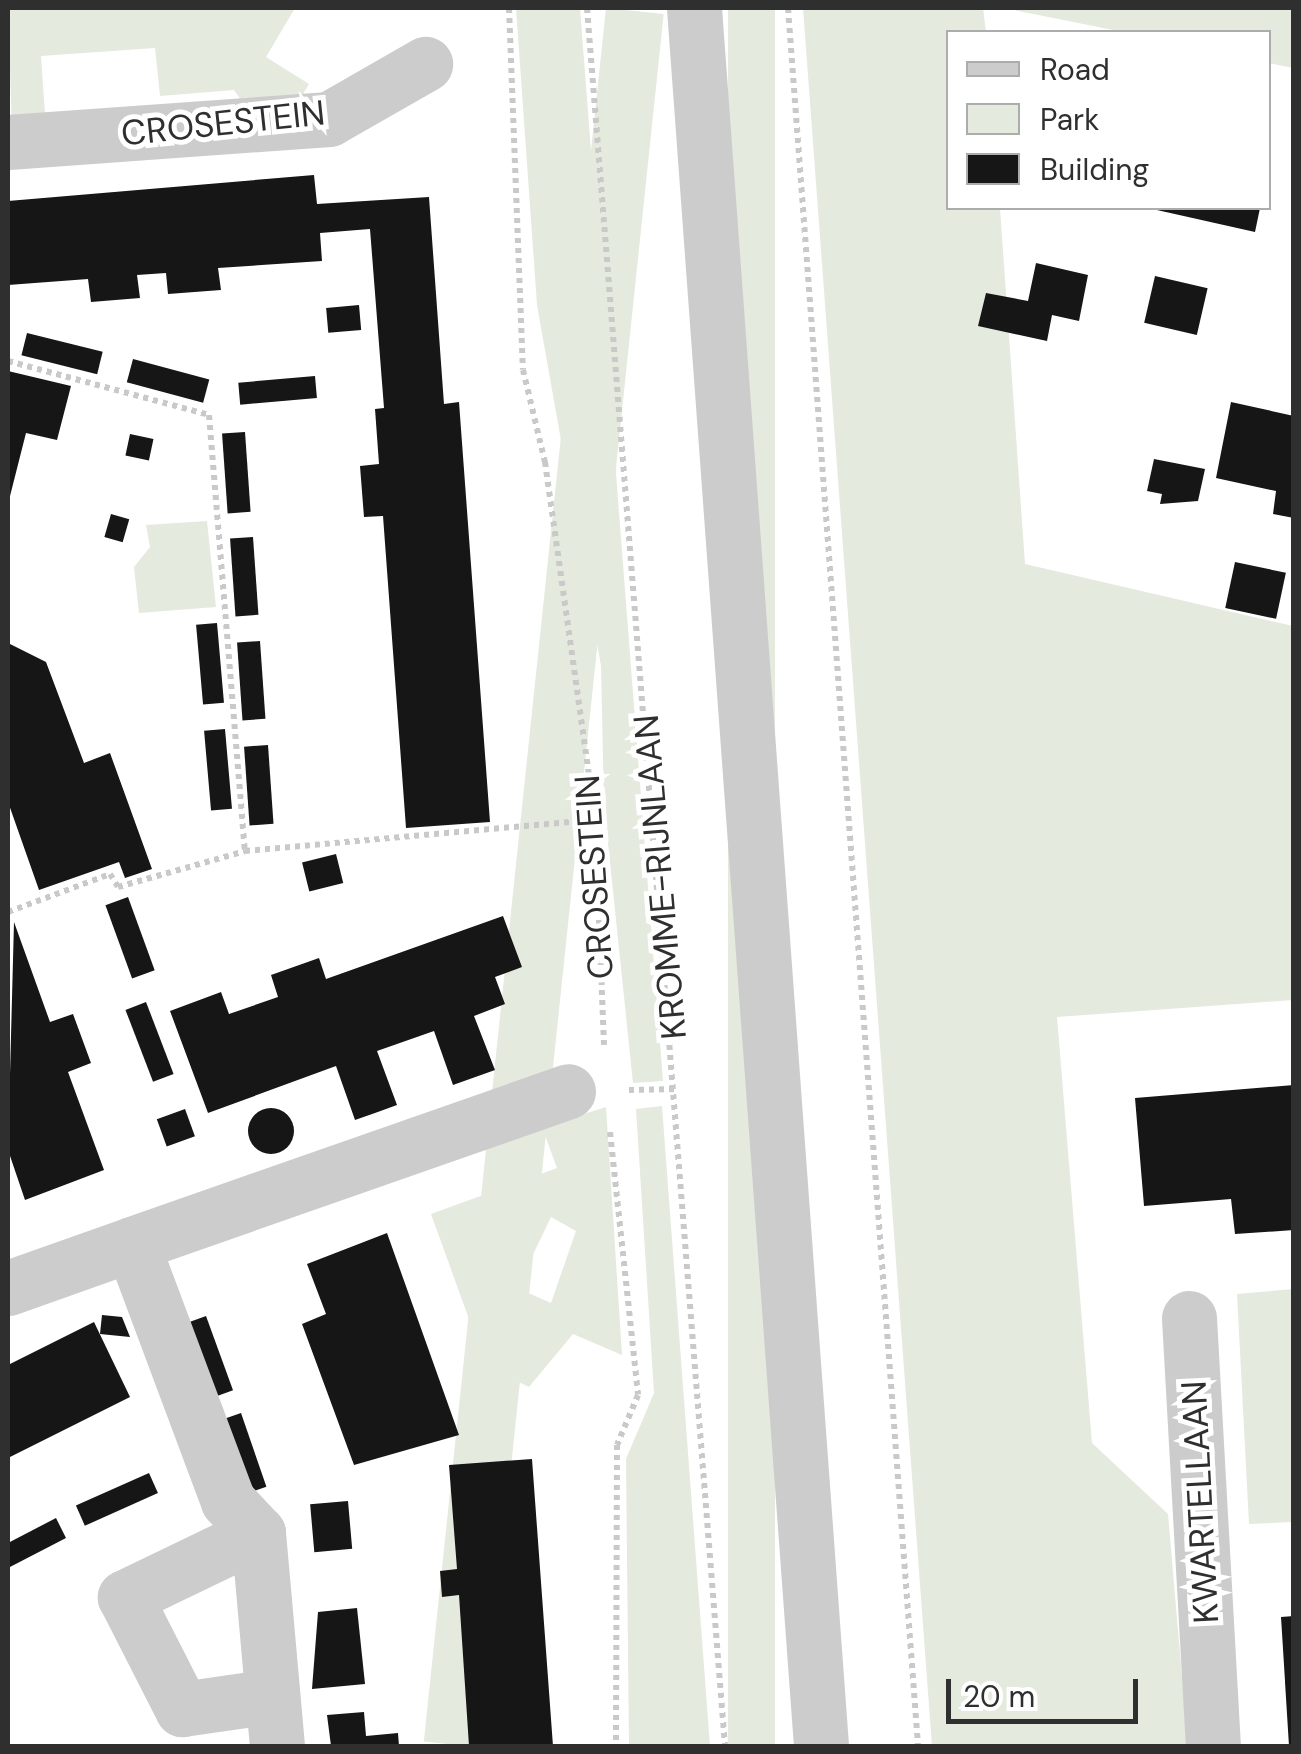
<!DOCTYPE html>
<html>
<head>
<meta charset="utf-8">
<style>
  body { margin:0 }
  #map { position:relative; width:1301px; height:1754px; overflow:hidden; background:#fff; font-family:"DM Sans",sans-serif }
  div>[style] { position:absolute }
  [style*='--x'] { left:calc(var(--x)*1px); top:calc(var(--y)*1px); width:calc(var(--w)*1px); rotate:calc(var(--a)*1deg) }
  .green>* { inset:0; background:#e4eade; transform-origin:0 0 }
  .building>* { inset:0; background:#161616; transform-origin:0 0 }
  .round { border-radius:50% }
  .path>* { height:6px; margin-top:-3px; transform-origin:0; background:repeating-linear-gradient(90deg,#c9c9c9 0 5px,transparent 0 10px) }
  .minor>* { height:55px; margin:-27.5px; padding:0 27.5px; transform-origin:27.5px; border-radius:27.5px; background:#ccc }
  .tertiary>* { height:55px; margin:-27.5px; padding:0 27.5px; transform-origin:27.5px; border-radius:27.5px; background:#ccc }
  span { translate:-50% -50%; white-space:nowrap; text-align:center; line-height:1.15; -webkit-text-stroke:10px #fff; paint-order:stroke }
  .street-label { font-size:35px; color:#2f2f2f }
  .frame { position:absolute; inset:0; border:10px solid #2f2f2f; pointer-events:none }
  .legend { position:absolute; left:946px; top:30px; width:325px; height:180px; box-sizing:border-box; background:#fff; border:2px solid #acacac; margin:0; padding:12px 18px; list-style:none; font-size:30px; color:#2f2f2f }
  .legend li { display:flex; align-items:center; gap:20px; height:50px }
  .legend b { width:50px; border:2px solid #acacac }
  .scale { position:absolute; left:946px; top:1679px; width:192px; height:45px; box-sizing:border-box; border:5px solid #2f2f2f; border-top:0; padding-left:12px; font-size:30px; line-height:35px; white-space:nowrap; color:#2f2f2f; -webkit-text-stroke:8px #fff; paint-order:stroke }
</style>
</head>
<body>
<div id="map">
  <div class="green">
    <i style="clip-path:polygon(8px 8px,295px 8px,266px 57px,309px 84px,294px 109px,250px 113px,234px 90px,160px 96px,155px 48px,41px 56px,46px 129px,12px 132px)"></i>
    <i style="clip-path:polygon(516px 8px,580px 8px,663px 1081px,633px 1083px,604px 805px,601px 666px,537px 305px)"></i>
    <i style="left:606px;top:8px;width:58px;height:1743px;rotate:6deg"></i>
    <i style="left:728px;top:8px;width:47px;height:1743px"></i>
    <i style="clip-path:polygon(803px 8px,983px 8px,986px 32px,948px 32px,948px 208px,1000px 208px,1025px 564px,1293px 626px,1293px 1000px,1057px 1017px,1092px 1443px,1168px 1514px,1188px 1746px,932px 1746px)"></i>
    <i style="clip-path:polygon(1004px 8px,1293px 8px,1293px 68px,1269px 63px,1268px 32px,1123px 32px)"></i>
    <i style="clip-path:polygon(207px 521px,216px 607px,139px 613px,134px 567px,150px 547px,146px 525px)"></i>
    <i style="clip-path:polygon(662px 1106px,710px 1746px,629px 1746px,626px 1459px,654px 1393px,636px 1109px)"></i>
    <i style="clip-path:polygon(evenodd,606px 1107px,622px 1355px,573px 1334px,529px 1387px,486px 1366px,431px 1214px,557px 1168px,542px 1127px,606px 1107px,551px 1217px,576px 1231px,551px 1303px,517px 1288px,551px 1217px)"></i>
    <i style="clip-path:polygon(1293px 1289px,1293px 1522px,1249px 1524px,1237px 1294px)"></i>
  </div>
  <div class="building">
    <i style="clip-path:polygon(314px 175px,317px 204px,429px 197px,444px 404px,459px 402px,490px 822px,406px 828px,383px 516px,364px 517px,360px 466px,379px 464px,375px 409px,384px 408px,370px 229px,320px 233px,322px 261px,218px 268px,221px 290px,168px 294px,166px 273px,137px 275px,140px 298px,91px 302px,88px 279px,8px 285px,8px 201px)"></i>
    <i style="clip-path:polygon(1148px 208px,1260px 208px,1255px 232px)"></i>
    <i style="clip-path:polygon(1036px 263px,1088px 275px,1079px 321px,1052px 315px,1047px 341px,978px 326px,986px 293px,1028px 301px)"></i>
    <i style="left:1155px;top:276px;width:54px;height:48px;rotate:13deg"></i>
    <i style="left:359px;top:305px;width:25px;height:33px;rotate:85deg"></i>
    <i style="left:27px;top:333px;width:78px;height:23px;rotate:14deg"></i>
    <i style="left:133px;top:359px;width:79px;height:24px;rotate:15deg"></i>
    <i style="clip-path:polygon(8px 371px,71px 386px,57px 440px,26px 433px,9px 500px)"></i>
    <i style="left:315px;top:376px;width:22px;height:77px;rotate:85deg"></i>
    <i style="clip-path:polygon(1231px 402px,1294px 416px,1294px 518px,1273px 514px,1276px 491px,1216px 478px)"></i>
    <i style="left:245px;top:432px;width:80px;height:23px;rotate:86deg"></i>
    <i style="left:130px;top:434px;width:24px;height:22px;rotate:12deg"></i>
    <i style="clip-path:polygon(1154px 459px,1205px 469px,1198px 501px,1160px 504px,1162px 494px,1147px 491px)"></i>
    <i style="left:111px;top:514px;width:19px;height:24px;rotate:16deg"></i>
    <i style="left:253px;top:537px;width:78px;height:23px;rotate:86deg"></i>
    <i style="left:1235px;top:562px;width:52px;height:47px;rotate:12deg"></i>
    <i style="left:217px;top:623px;width:80px;height:21px;rotate:85deg"></i>
    <i style="left:260px;top:641px;width:78px;height:23px;rotate:86deg"></i>
    <i style="clip-path:polygon(8px 643px,46px 662px,84px 763px,110px 753px,152px 869px,125px 878px,119px 862px,39px 890px,8px 802px)"></i>
    <i style="left:225px;top:729px;width:80px;height:21px;rotate:85deg"></i>
    <i style="left:268px;top:745px;width:79px;height:24px;rotate:86deg"></i>
    <i style="left:336px;top:854px;width:30px;height:35px;rotate:76deg"></i>
    <i style="left:128px;top:897px;width:78px;height:24px;rotate:70deg"></i>
    <i style="clip-path:polygon(503px 916px,522px 967px,495px 977px,505px 1004px,474px 1016px,495px 1070px,453px 1085px,434px 1031px,377px 1051px,397px 1105px,375px 1113px,355px 1120px,336px 1066px,208px 1113px,170px 1011px,221px 992px,229px 1014px,278px 997px,271px 975px,319px 958px,326px 979px)"></i>
    <i style="clip-path:polygon(14px 922px,50px 1022px,73px 1014px,91px 1063px,68px 1072px,104px 1170px,25px 1200px,8px 1150px)"></i>
    <i style="left:146px;top:1002px;width:77px;height:22px;rotate:69deg"></i>
    <i style="clip-path:polygon(1294px 1085px,1294px 1230px,1235px 1234px,1231px 1199px,1144px 1206px,1135px 1098px)"></i>
    <i class="round" style="left:248px;top:1108px;width:46px;height:46px"></i>
    <i style="left:185px;top:1109px;width:29px;height:30px;rotate:70deg"></i>
    <i style="clip-path:polygon(387px 1233px,459px 1435px,354px 1465px,302px 1324px,326px 1314px,307px 1264px)"></i>
    <i style="clip-path:polygon(102px 1315px,122px 1317px,130px 1337px,100px 1334px)"></i>
    <i style="left:206px;top:1316px;width:79px;height:22px;rotate:70deg"></i>
    <i style="clip-path:polygon(94px 1322px,130px 1397px,8px 1458px,8px 1365px)"></i>
    <i style="left:241px;top:1413px;width:78px;height:22px;rotate:71deg"></i>
    <i style="clip-path:polygon(532px 1459px,553px 1746px,469px 1746px,459px 1595px,442px 1597px,440px 1571px,457px 1569px,449px 1465px)"></i>
    <i style="left:149px;top:1473px;width:22px;height:80px;rotate:66deg"></i>
    <i style="left:348px;top:1501px;width:48px;height:38px;rotate:85deg"></i>
    <i style="clip-path:polygon(56px 1518px,66px 1538px,8px 1568px,8px 1543px)"></i>
    <i style="clip-path:polygon(357px 1608px,365px 1684px,312px 1689px,318px 1612px)"></i>
    <i style="clip-path:polygon(1294px 1616px,1294px 1746px,1289px 1746px,1281px 1617px)"></i>
    <i style="clip-path:polygon(364px 1712px,366px 1736px,398px 1733px,399px 1746px,331px 1746px,327px 1715px)"></i>
  </div>
  <div class="path">
    <i style="--x:509;--y:8;--w:362;--a:87.8"></i>
    <i style="--x:523;--y:370;--w:95;--a:76.6"></i>
    <i style="--x:545;--y:462;--w:361;--a:82"></i>
    <i style="--x:595;--y:820;--w:225;--a:87.7"></i>
    <i style="--x:587;--y:8;--w:1743;--a:85.46"></i>
    <i style="--x:788;--y:8;--w:1743;--a:85.72"></i>
    <i style="--x:8;--y:361;--w:208;--a:15"></i>
    <i style="--x:209;--y:415;--w:437;--a:85.3"></i>
    <i style="--x:8;--y:912;--w:109;--a:-20.4"></i>
    <i style="--x:110;--y:874;--w:15;--a:58"></i>
    <i style="--x:118;--y:887;--w:132;--a:-15.8"></i>
    <i style="--x:245;--y:851;--w:351;--a:-5.1"></i>
    <i style="--x:629;--y:1090;--w:49;--a:-1.2"></i>
    <i style="--x:610;--y:1132;--w:264;--a:83.9"></i>
    <i style="--x:638;--y:1395;--w:54;--a:112.8"></i>
    <i style="--x:617;--y:1445;--w:301;--a:90.2"></i>
  </div>
  <div class="minor">
    <i style="--x:8;--y:142;--w:322;--a:-4.1"></i>
    <i style="--x:329;--y:119;--w:111;--a:-29.8"></i>
    <i style="--x:8;--y:1288;--w:132;--a:-19.5"></i>
    <i style="--x:1189;--y:1318;--w:429;--a:86.8"></i>
    <i style="--x:258;--y:1533;--w:148;--a:154.3"></i>
    <i style="--x:125;--y:1597;--w:126;--a:63"></i>
    <i style="--x:182;--y:1709;--w:91;--a:-8.2"></i>
    <i style="--x:277;--y:1746;--w:214;--a:-95.1"></i>
    <i style="--x:258;--y:1533;--w:44;--a:-133.2"></i>
    <i style="--x:228;--y:1501;--w:274;--a:-110.5"></i>
    <i style="--x:132;--y:1244;--w:462;--a:-19.3"></i>
  </div>
  <div class="tertiary">
    <i style="--x:694;--y:8;--w:1743;--a:85.82"></i>
  </div>
  <div class="street-label">
    <span style="left:223px;top:123px;rotate:-6deg">CROSESTEIN</span>
    <span style="left:594px;top:877px;rotate:-94deg">CROSESTEIN</span>
    <span style="left:660px;top:877px;rotate:-95deg">KROMME-RIJNLAAN</span>
    <span style="left:1200px;top:1502px;rotate:-93deg">KWARTELLAAN</span>
  </div>
  <div class="frame"></div>
  <ul class="legend">
  <li><b style="height:12px;background:#ccc"></b>Road</li>
  <li><b style="height:28px;background:#e4eade"></b>Park</li>
  <li><b style="height:28px;background:#161616"></b>Building</li>
  </ul>
  <div class="scale">20 m</div>
</div>
</body>
</html>
